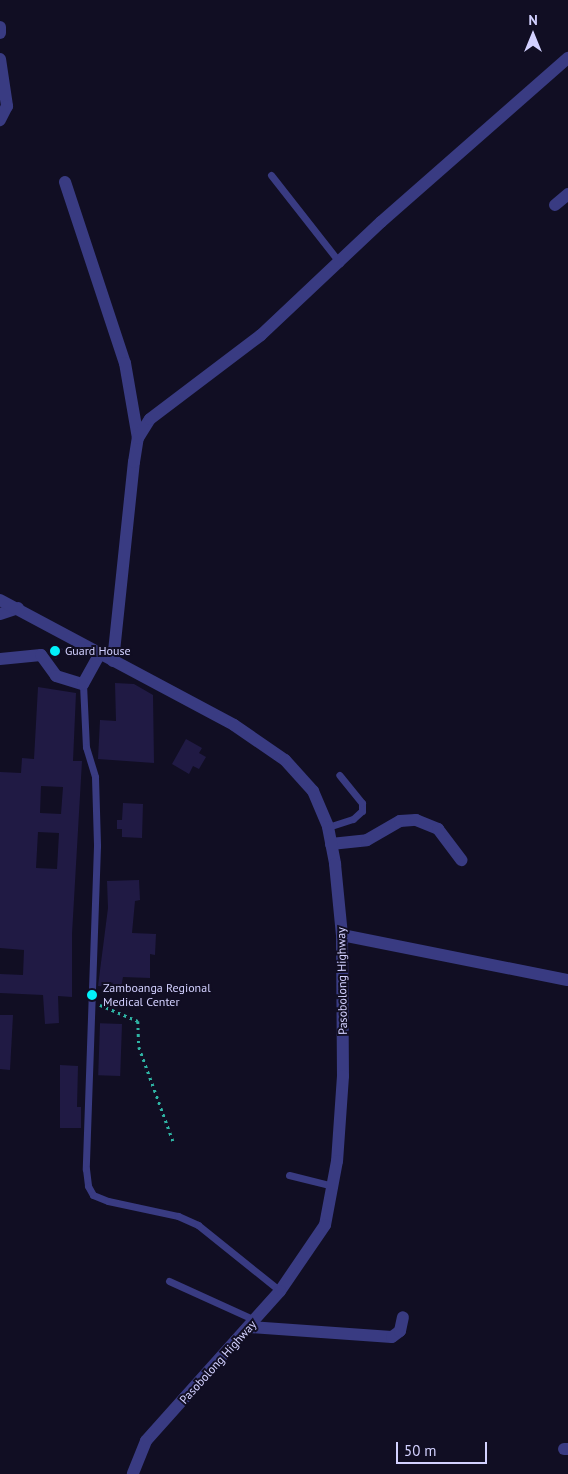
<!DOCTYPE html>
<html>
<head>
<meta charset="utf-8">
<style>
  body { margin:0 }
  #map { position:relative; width:568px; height:1474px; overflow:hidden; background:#110e23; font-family:"PT Sans",sans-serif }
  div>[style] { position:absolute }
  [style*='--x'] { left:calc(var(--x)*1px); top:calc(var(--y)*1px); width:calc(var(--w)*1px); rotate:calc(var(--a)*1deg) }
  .building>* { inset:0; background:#201a44; transform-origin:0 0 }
  .path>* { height:2.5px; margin-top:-1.25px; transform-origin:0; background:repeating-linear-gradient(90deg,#2fb4a4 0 2.5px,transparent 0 6.5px) }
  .service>* { height:7px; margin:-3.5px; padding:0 3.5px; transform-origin:3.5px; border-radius:3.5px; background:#393b82 }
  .minor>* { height:12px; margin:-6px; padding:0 6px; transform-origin:6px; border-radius:6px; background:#393b82 }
  .tertiary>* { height:12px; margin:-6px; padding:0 6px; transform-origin:6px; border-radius:6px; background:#393b82 }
  .dots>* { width:14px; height:14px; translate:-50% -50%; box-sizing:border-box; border:2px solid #110e23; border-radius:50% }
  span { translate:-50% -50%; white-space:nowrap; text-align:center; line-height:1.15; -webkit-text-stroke:4px #110e23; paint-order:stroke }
  .poi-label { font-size:12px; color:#d3d1ff }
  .left { translate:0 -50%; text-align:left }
  .street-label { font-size:12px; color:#d3d1ff }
  .north { position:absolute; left:508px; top:10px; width:50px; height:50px; -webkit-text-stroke:4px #110e23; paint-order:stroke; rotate:0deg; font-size:14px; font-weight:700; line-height:20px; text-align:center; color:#d3d1ff }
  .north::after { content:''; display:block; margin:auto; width:18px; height:22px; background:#d3d1ff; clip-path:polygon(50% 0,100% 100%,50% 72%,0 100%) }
  .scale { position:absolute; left:396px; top:1442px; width:91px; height:22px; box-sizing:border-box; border:2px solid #d3d1ff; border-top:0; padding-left:6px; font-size:15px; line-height:18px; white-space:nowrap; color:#d3d1ff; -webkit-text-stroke:4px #110e23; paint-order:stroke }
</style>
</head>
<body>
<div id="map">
  <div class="building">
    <i style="clip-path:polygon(54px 644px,63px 649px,56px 659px,49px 652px)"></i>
    <i style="clip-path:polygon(115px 683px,134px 684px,153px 695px,154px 763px,98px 759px,100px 720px,116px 721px)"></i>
    <i style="clip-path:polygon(evenodd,38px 687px,76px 693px,73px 761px,82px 761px,72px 934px,72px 997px,58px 996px,59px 1023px,45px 1024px,43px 995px,0 993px,0 974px,23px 975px,24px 950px,0 948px,0 772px,21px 773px,22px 758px,34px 759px,38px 687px,41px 786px,63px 787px,61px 814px,40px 813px,41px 786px,38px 687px,38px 832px,59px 833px,57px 869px,36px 868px,38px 832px)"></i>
    <i style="clip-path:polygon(186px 739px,202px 748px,199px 753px,206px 757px,199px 769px,193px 766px,189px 774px,172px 764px)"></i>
    <i style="clip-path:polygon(123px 803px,143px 804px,142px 838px,122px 837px,122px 829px,117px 829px,117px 820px,122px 820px)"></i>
    <i style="clip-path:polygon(139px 880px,140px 900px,135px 901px,132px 933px,156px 934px,155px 955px,150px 954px,150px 978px,123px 977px,121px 988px,98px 986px,108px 908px,107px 881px)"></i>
    <i style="clip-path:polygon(0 1015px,13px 1015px,10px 1070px,0 1069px)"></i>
    <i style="left:122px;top:1024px;width:52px;height:22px;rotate:92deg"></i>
    <i style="clip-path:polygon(60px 1065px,78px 1066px,77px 1107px,81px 1107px,81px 1128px,60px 1128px)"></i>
  </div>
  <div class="path">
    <i style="--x:100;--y:1005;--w:41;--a:22.8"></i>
    <i style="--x:138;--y:1021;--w:26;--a:88"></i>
    <i style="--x:139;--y:1047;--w:100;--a:70.1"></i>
  </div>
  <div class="service">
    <i style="--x:271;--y:175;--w:112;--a:51.9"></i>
    <i style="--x:83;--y:684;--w:63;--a:87.3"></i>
    <i style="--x:86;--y:747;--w:31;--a:73"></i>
    <i style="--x:95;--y:777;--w:69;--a:88.3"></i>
    <i style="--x:97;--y:846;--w:323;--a:92"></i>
    <i style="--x:86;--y:1169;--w:17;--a:83"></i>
    <i style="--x:88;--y:1186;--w:10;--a:61"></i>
    <i style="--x:93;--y:1195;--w:16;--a:22"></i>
    <i style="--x:108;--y:1201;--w:72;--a:12.1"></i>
    <i style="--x:178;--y:1216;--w:22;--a:24"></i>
    <i style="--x:198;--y:1225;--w:105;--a:38.8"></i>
    <i style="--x:328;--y:827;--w:26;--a:-18"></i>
    <i style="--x:353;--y:819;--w:12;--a:-42"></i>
    <i style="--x:362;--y:811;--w:8;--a:-90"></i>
    <i style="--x:362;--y:803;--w:36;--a:-129"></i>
    <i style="--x:289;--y:1175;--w:45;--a:14"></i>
    <i style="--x:169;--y:1281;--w:94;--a:24.4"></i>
  </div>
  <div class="minor">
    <i style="--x:0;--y:33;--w:6;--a:-90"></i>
    <i style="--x:0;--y:59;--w:48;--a:81.5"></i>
    <i style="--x:7;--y:106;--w:16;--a:117"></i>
    <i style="--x:65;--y:182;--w:191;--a:71.7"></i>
    <i style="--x:125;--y:363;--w:76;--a:80.2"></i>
    <i style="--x:555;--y:205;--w:17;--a:-40"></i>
    <i style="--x:0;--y:614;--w:19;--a:-18"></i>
    <i style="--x:0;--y:659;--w:41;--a:-5.6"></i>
    <i style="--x:41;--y:655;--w:26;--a:54"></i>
    <i style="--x:56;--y:676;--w:28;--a:17"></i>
    <i style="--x:83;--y:684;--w:35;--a:-61"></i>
    <i style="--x:113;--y:661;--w:200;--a:-84"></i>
    <i style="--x:134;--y:462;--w:24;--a:-81"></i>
    <i style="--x:138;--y:438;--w:22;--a:-58"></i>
    <i style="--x:150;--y:419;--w:139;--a:-37.1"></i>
    <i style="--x:261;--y:335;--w:165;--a:-43.3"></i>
    <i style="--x:381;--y:222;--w:249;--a:-41.3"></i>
    <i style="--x:331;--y:844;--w:36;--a:-6"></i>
    <i style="--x:367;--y:840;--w:38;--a:-30"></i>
    <i style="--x:400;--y:821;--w:16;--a:-4"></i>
    <i style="--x:416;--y:820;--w:24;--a:22"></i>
    <i style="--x:438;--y:829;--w:39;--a:53"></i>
    <i style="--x:342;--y:935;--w:230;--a:11.3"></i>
    <i style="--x:249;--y:1327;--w:143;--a:4"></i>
    <i style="--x:392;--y:1337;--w:10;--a:-37"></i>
    <i style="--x:400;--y:1331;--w:14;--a:-78"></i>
    <i style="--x:564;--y:1449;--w:4;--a:0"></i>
  </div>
  <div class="tertiary">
    <i style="--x:0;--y:600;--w:265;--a:28.1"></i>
    <i style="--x:234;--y:725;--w:62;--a:34.5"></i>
    <i style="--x:285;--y:760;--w:42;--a:47.9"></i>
    <i style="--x:313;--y:791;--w:39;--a:67"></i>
    <i style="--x:328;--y:827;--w:38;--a:79"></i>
    <i style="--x:335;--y:864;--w:71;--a:84.4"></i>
    <i style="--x:342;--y:935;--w:141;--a:89.6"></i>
    <i style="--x:343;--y:1076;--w:85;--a:94"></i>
    <i style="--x:337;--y:1161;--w:65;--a:100.6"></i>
    <i style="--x:325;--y:1225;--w:80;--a:124.3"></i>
    <i style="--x:280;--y:1291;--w:201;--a:131.8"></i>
    <i style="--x:146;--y:1441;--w:35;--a:112"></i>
  </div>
  <div class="dots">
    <i style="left:55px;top:651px;background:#02f0fa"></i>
    <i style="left:92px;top:995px;background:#02f0fa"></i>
  </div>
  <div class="poi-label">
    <span class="left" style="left:65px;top:651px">Guard House</span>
    <span class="left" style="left:103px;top:995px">Zamboanga Regional<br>Medical Center</span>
  </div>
  <div class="street-label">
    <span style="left:342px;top:981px;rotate:-91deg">Pasobolong Highway</span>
    <span style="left:218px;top:1362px;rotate:-48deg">Pasobolong Highway</span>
  </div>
  <div class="north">N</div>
  <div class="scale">50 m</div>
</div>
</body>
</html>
